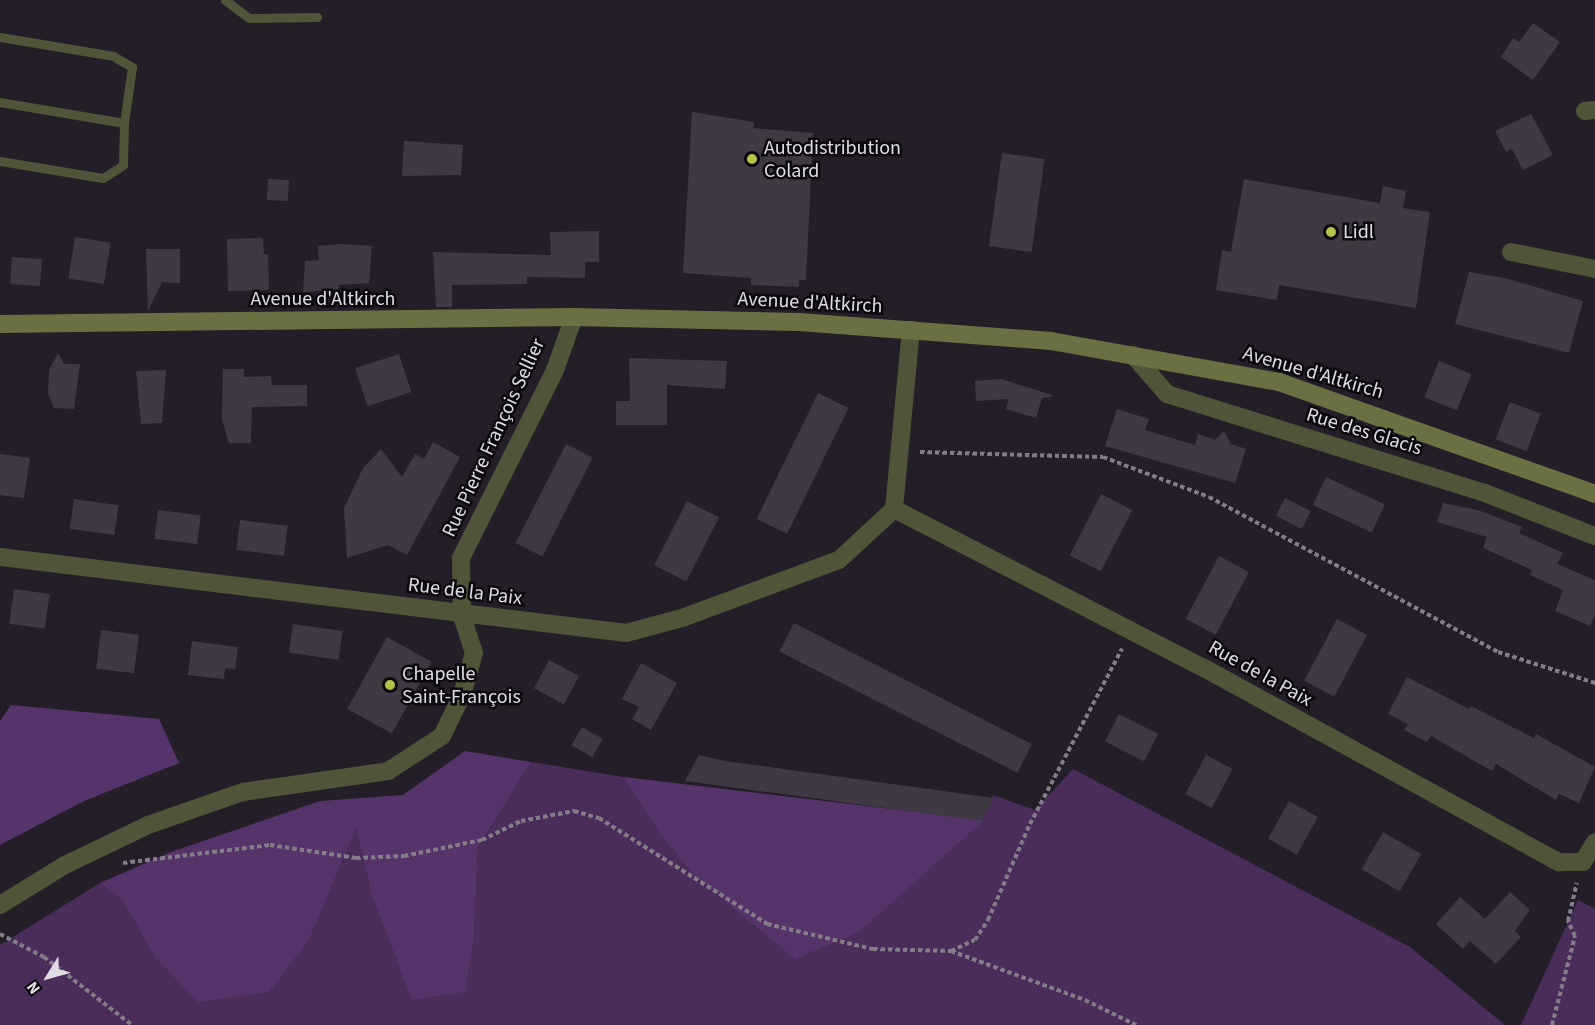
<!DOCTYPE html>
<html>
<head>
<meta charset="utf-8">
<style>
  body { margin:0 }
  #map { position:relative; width:1595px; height:1025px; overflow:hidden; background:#241e28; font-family:"Source Sans 3",sans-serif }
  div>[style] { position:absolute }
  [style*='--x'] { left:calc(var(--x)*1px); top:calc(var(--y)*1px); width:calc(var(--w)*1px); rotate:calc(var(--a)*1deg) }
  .green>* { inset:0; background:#492e5c }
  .forest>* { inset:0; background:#55346b }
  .building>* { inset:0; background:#3f3944; transform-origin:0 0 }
  .path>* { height:4px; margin-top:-2px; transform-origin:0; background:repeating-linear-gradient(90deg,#827d86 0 4.5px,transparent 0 7.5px) }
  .lane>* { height:9px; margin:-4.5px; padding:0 4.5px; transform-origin:4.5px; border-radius:4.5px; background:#505438 }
  .street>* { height:18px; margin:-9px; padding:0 9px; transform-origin:9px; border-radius:9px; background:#505438 }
  .secondary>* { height:18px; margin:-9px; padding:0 9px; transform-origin:9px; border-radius:9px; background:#6b7043 }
  .dots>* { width:16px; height:16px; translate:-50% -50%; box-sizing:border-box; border:3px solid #0c090e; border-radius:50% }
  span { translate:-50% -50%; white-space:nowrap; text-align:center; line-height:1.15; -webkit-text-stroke:5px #0c090e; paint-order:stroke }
  .poi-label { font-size:20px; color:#e0dce3 }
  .left { translate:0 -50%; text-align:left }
  .street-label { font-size:20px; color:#e0dce3 }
  .north { position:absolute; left:18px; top:947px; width:60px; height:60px; -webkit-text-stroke:4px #0c090e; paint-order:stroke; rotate:233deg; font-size:16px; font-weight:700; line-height:24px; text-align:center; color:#e0dce3 }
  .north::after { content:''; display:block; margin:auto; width:21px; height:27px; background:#e0dce3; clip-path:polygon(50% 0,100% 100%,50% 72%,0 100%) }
</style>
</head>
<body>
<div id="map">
  <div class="green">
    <i style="clip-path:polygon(531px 762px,624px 777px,658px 831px,983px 820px,993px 795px,1035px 810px,1073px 769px,1410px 947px,1505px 1025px,0 1025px,0 945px,100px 883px,122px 900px,154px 956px,334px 876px,356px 827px,371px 892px,474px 937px,478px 847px)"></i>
    <i style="clip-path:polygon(1578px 900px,1595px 909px,1595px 1025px,1521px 1025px)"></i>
  </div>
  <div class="forest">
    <i style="clip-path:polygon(11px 705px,159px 719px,179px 763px,84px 801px,0 845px,0 721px)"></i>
    <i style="clip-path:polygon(465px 751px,531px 762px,478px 847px,474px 937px,465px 992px,412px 1000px,371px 892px,356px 828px,309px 939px,269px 992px,198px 1002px,154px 956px,122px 900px,100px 883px,171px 852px,320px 801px,403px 795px)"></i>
    <i style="clip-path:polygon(624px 777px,984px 820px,859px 932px,795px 959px,693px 874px,658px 831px)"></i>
  </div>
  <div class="building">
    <i style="clip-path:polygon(1533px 23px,1560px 42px,1533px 80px,1501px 57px,1513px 38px,1519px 42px)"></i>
    <i style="clip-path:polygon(692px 112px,754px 122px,753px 128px,813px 133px,806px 280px,799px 280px,799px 287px,751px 285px,751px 278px,683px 273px)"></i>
    <i style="clip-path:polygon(1531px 114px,1553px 155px,1523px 170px,1512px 149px,1506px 152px,1495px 131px)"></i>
    <i style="clip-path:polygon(404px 141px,463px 145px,461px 175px,402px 176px)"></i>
    <i style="left:1002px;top:153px;width:43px;height:94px;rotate:8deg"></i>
    <i style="left:268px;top:179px;width:21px;height:21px;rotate:3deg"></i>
    <i style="clip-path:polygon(1244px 179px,1380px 203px,1383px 186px,1406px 191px,1403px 208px,1430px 212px,1416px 308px,1279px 285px,1277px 300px,1216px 290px,1222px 250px,1231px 252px)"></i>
    <i style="clip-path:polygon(599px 231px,599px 262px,585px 262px,585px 278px,527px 277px,527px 284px,452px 285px,452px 307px,436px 307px,433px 252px,551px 255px,550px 232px)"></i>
    <i style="left:75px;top:237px;width:36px;height:42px;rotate:9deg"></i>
    <i style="clip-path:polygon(263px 238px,264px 254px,268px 254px,269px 290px,228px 291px,227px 239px)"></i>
    <i style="clip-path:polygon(342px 244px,372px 246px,369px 283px,339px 285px,338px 290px,303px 292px,305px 261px,319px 260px,318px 246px)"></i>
    <i style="clip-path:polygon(146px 249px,180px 249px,180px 283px,162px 282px,148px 311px)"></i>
    <i style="left:12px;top:257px;width:30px;height:27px;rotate:4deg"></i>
    <i style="clip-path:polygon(1469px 272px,1505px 278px,1583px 301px,1569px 353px,1455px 324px)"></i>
    <i style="clip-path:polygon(58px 353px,64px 364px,80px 364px,74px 409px,54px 408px,48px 394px,49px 370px)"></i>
    <i style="left:399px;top:354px;width:40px;height:46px;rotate:72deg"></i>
    <i style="clip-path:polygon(629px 358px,727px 361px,725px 389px,667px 385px,667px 425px,616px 425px,616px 401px,630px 401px)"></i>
    <i style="left:1439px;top:361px;width:35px;height:39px;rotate:22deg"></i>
    <i style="clip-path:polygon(223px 369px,244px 369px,244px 377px,271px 376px,272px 385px,307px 385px,307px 406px,252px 407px,251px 443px,229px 443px,222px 420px)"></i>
    <i style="clip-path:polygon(166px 370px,162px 423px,141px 424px,136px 371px)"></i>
    <i style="clip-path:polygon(1001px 379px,1052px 395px,1051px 397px,1042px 398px,1036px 418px,1006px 409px,1009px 399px,976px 401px,975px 381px)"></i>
    <i style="left:818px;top:393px;width:34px;height:140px;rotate:26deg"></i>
    <i style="left:1510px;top:402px;width:33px;height:40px;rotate:21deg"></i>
    <i style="clip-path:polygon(1117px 409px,1149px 419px,1145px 430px,1195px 445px,1198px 434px,1215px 440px,1224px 431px,1231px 444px,1246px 449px,1235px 483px,1105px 446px)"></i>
    <i style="clip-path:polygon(433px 442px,460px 457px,407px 555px,388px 545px,347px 558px,344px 508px,363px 468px,381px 449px,402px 477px,415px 454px,424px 459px)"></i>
    <i style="left:566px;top:444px;width:30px;height:111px;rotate:27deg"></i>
    <i style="clip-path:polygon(0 454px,30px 458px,24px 498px,0 495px)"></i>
    <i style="left:1326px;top:477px;width:65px;height:31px;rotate:25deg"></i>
    <i style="left:1101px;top:494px;width:35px;height:69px;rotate:27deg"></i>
    <i style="left:1285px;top:498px;width:29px;height:20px;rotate:27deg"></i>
    <i style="left:74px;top:499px;width:45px;height:30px;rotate:8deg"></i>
    <i style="left:687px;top:501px;width:36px;height:72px;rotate:27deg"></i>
    <i style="clip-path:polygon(1443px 503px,1478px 510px,1522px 527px,1519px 533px,1563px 553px,1557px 564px,1595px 580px,1595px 615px,1590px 626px,1555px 611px,1563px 590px,1530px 575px,1532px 570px,1483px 548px,1487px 537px,1437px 522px)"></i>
    <i style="left:158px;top:510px;width:43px;height:29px;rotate:7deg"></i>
    <i style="left:240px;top:520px;width:48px;height:30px;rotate:7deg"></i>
    <i style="left:1219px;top:556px;width:34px;height:71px;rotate:28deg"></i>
    <i style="left:14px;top:589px;width:36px;height:35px;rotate:8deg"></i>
    <i style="left:1337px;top:619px;width:34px;height:70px;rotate:28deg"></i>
    <i style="left:794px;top:623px;width:267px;height:32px;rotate:27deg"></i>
    <i style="left:293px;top:624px;width:50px;height:29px;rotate:8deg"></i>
    <i style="left:101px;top:630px;width:38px;height:39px;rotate:7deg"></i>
    <i style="left:387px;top:637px;width:51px;height:82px;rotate:29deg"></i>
    <i style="clip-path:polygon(192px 641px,238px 647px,235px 669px,225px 668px,224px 679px,188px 675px)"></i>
    <i style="left:549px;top:660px;width:34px;height:32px;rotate:28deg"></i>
    <i style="clip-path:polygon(641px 663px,677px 683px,651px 730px,632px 719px,639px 707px,622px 699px)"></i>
    <i style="clip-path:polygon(1407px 677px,1469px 709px,1471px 706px,1534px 738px,1536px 734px,1595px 767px,1579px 803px,1559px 794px,1556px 800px,1496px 764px,1492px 771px,1431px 736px,1427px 742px,1404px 730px,1408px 724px,1388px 714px)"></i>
    <i style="left:1119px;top:714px;width:44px;height:31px;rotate:27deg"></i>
    <i style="left:582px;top:727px;width:24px;height:21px;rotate:30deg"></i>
    <i style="clip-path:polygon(699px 755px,725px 761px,994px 798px,982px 821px,685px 781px)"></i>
    <i style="left:1206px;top:755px;width:30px;height:44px;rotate:28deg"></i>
    <i style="left:1289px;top:801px;width:33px;height:43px;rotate:29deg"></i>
    <i style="left:1383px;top:832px;width:44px;height:43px;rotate:30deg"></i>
    <i style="clip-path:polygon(1510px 892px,1530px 910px,1515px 931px,1521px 937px,1496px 964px,1470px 941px,1463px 949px,1436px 924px,1460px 897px,1485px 919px)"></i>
  </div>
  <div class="path">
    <i style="--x:920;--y:452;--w:183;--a:1.6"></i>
    <i style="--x:1103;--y:457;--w:113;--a:20.7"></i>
    <i style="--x:1209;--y:497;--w:328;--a:28.2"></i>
    <i style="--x:1498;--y:652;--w:102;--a:17.7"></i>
    <i style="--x:123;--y:863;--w:148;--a:-7"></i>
    <i style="--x:270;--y:845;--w:87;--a:8.6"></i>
    <i style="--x:356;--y:858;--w:48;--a:-2.4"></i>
    <i style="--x:404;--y:856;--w:80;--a:-11.6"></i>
    <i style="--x:482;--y:840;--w:43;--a:-26"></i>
    <i style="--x:521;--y:821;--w:54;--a:-10.7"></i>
    <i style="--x:574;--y:811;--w:26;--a:16"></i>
    <i style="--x:599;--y:818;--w:199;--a:32.2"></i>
    <i style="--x:767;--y:924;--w:109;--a:13.3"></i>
    <i style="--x:873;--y:949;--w:78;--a:1.5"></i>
    <i style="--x:951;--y:951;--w:26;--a:-25"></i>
    <i style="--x:975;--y:940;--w:24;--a:-57"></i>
    <i style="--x:988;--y:920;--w:105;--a:-66.4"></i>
    <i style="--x:1030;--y:824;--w:198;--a:-62.3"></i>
    <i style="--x:0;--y:934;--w:50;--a:27.6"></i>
    <i style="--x:44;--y:957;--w:111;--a:37.7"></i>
    <i style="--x:951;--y:951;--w:143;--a:20.1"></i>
    <i style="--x:1085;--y:1000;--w:57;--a:26.1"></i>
    <i style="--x:1552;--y:1025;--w:92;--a:-75.5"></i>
    <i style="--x:1575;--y:936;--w:17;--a:-115"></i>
    <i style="--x:1568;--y:921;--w:39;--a:-77"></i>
  </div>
  <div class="lane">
    <i style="--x:225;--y:0;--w:30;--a:37"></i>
    <i style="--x:249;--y:18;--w:68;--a:-0.8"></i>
    <i style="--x:0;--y:37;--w:115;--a:9.5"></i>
    <i style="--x:113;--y:56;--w:22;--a:30"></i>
    <i style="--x:132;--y:67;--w:57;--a:98.1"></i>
    <i style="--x:124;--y:123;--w:126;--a:-170.4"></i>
    <i style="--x:0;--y:161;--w:104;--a:9.4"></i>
    <i style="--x:103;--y:178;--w:24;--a:-33"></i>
    <i style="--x:123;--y:165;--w:42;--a:-88.6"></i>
  </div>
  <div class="street">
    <i style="--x:1585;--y:111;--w:10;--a:-6"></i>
    <i style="--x:1511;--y:252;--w:86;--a:11.4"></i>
    <i style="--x:1133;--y:355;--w:52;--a:48.9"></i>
    <i style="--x:1167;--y:394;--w:333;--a:17.3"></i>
    <i style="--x:1485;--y:493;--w:118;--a:21.4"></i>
    <i style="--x:894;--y:509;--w:348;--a:27.2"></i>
    <i style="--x:1204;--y:668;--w:405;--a:28.7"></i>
    <i style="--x:1559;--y:862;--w:24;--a:0"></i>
    <i style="--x:1583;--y:862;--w:23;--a:-59"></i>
    <i style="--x:0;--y:557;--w:631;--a:6.92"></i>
    <i style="--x:626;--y:633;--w:58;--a:-15"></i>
    <i style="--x:682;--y:618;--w:167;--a:-20.3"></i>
    <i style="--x:839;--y:560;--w:75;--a:-42.8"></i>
    <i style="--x:894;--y:509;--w:180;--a:-84.6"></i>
    <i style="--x:0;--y:905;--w:76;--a:-31.6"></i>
    <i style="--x:65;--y:865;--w:92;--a:-25.7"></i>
    <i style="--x:148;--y:825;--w:101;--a:-19.2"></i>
    <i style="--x:243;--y:792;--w:147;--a:-8.2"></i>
    <i style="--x:388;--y:771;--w:64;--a:-32.9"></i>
    <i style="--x:442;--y:736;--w:46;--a:-64"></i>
    <i style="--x:462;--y:695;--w:44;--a:-74.1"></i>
    <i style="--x:474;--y:653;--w:40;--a:-108"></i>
    <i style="--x:462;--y:615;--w:57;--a:-91"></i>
    <i style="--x:461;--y:558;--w:210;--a:-63.4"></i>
    <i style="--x:555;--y:370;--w:56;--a:-70.3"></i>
  </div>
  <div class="secondary">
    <i style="--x:0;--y:324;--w:574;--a:-0.7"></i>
    <i style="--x:574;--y:317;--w:225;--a:1.3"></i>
    <i style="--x:799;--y:322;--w:253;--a:4.3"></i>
    <i style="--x:1051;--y:341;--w:232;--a:10.2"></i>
    <i style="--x:1279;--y:382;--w:335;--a:19.5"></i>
  </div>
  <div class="dots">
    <i style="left:752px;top:159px;background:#b6c249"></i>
    <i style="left:1331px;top:232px;background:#b6c249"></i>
    <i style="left:390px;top:685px;background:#b6c249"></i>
  </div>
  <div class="poi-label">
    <span class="left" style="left:764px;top:160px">Autodistribution<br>Colard</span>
    <span class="left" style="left:1343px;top:232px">Lidl</span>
    <span class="left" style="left:402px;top:686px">Chapelle<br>Saint-François</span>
  </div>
  <div class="street-label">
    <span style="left:323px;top:299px">Avenue d'Altkirch</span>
    <span style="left:810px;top:303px;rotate:3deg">Avenue d'Altkirch</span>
    <span style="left:1313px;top:373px;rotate:16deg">Avenue d'Altkirch</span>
    <span style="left:1364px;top:432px;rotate:17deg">Rue des Glacis</span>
    <span style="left:494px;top:438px;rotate:-65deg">Rue Pierre François Sellier</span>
    <span style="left:465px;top:592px;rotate:7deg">Rue de la Paix</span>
    <span style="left:1260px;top:674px;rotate:29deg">Rue de la Paix</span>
  </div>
  <div class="north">N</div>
</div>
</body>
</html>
